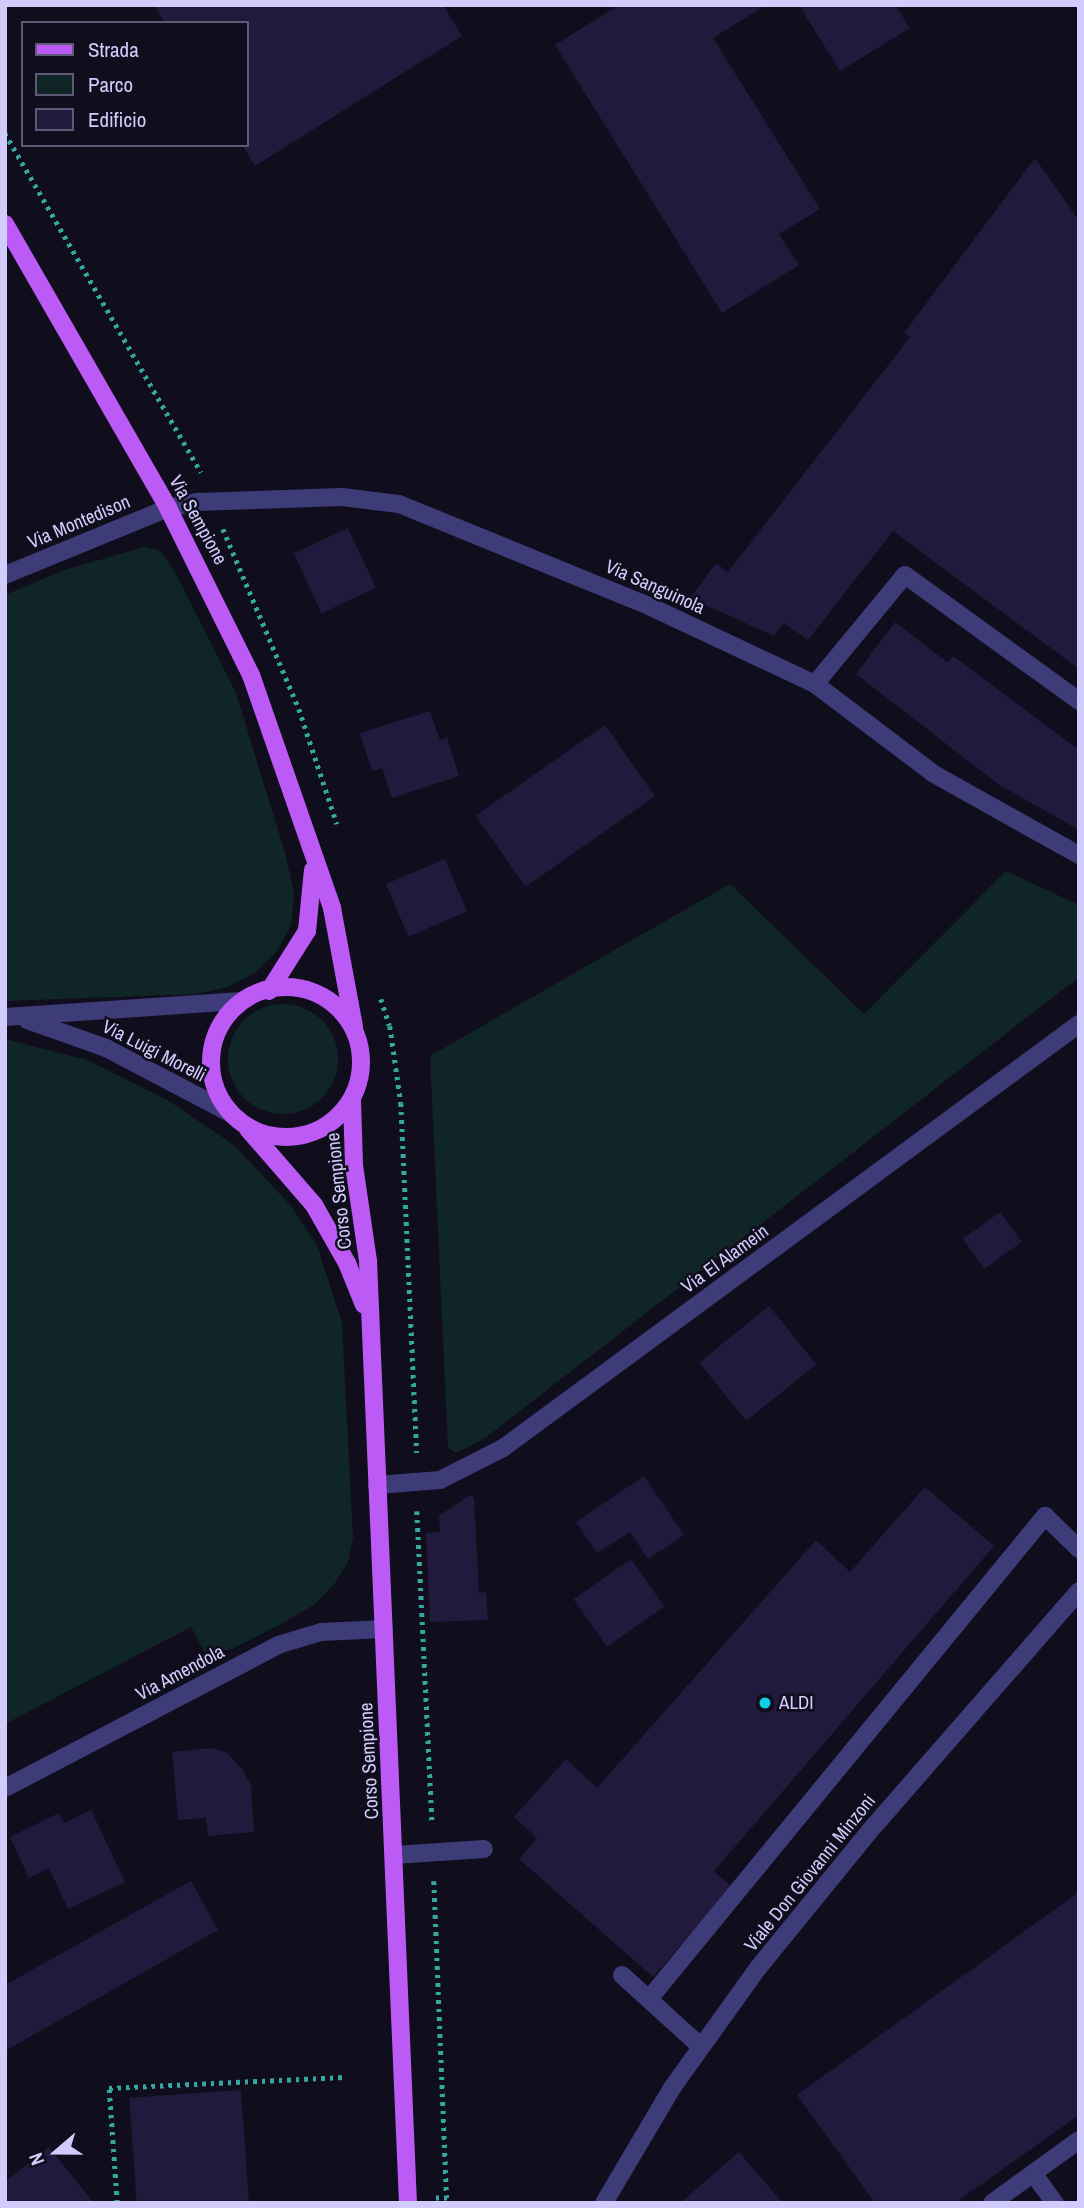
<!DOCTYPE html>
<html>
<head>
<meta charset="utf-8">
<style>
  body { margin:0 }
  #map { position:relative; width:1084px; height:2208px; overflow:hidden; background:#100d1d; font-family:"Archivo Narrow",sans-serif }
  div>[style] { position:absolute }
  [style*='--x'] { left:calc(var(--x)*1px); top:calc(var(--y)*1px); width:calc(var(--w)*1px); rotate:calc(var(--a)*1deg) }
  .green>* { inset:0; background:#102626 }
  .round { border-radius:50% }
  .building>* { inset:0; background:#211a3d; transform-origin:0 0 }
  .path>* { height:4.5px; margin-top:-2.25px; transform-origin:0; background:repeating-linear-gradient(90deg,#34a7a1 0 3.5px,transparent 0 8.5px) }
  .minor>* { height:18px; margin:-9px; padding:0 9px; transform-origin:9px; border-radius:9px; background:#3e3b79 }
  .major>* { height:18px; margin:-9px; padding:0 9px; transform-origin:9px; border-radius:9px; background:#bc5af5 }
  .major>.ring { margin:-9px; padding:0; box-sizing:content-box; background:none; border:18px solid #bc5af5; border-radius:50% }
  .dots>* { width:19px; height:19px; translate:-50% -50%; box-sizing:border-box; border:4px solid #100d1d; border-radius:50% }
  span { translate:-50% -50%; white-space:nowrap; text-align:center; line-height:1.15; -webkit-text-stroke:5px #100d1d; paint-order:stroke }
  .street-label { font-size:19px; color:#d2ccfc }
  .poi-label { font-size:19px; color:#d2ccfc }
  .left { translate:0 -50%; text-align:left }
  .frame { position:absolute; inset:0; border:7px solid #d2ccfc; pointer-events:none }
  .legend { position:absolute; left:21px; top:21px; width:228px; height:126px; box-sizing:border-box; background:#100d1d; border:2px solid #5e5976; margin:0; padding:9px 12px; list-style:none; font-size:21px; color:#d2ccfc }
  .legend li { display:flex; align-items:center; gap:14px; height:35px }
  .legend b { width:35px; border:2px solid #5e5976 }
  .north { position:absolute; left:21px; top:2117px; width:70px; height:70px; -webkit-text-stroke:5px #100d1d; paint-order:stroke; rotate:250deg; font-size:19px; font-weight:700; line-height:28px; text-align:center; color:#d2ccfc }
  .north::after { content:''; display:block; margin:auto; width:24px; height:32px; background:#d2ccfc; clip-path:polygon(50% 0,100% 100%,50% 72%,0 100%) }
</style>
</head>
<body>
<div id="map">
  <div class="green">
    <i style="clip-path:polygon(145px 547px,161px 551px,175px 572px,236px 693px,286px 856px,294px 895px,291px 925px,277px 951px,256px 972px,228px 987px,196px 994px,5px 1001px,5px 595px,64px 570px)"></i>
    <i style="clip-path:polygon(1006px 871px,1079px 905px,1079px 977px,484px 1439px,456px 1453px,448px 1448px,430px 1056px,730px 884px,864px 1014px)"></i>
    <i class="round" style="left:228px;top:1004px;width:110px;height:110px"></i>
    <i style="clip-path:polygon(5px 1039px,87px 1060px,169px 1101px,235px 1146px,292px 1207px,318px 1248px,342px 1323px,353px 1538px,348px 1562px,335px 1583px,315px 1604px,281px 1624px,232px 1649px,205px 1653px,191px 1627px,5px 1724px)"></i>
  </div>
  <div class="building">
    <i style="clip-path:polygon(154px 5px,443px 5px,462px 36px,255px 166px,242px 145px,247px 145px,247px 23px,165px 23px)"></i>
    <i style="clip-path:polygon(619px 5px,766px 5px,713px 38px,820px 209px,779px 234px,799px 265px,722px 313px,555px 45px)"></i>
    <i style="clip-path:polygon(799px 5px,895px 5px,910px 28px,840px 71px)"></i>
    <i style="clip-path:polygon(1035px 158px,1079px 221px,1079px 669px,893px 531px,808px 640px,784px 623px,774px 636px,690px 598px,716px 563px,728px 572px,910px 337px,904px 333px)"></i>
    <i style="left:348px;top:528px;width:66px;height:60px;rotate:65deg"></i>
    <i style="clip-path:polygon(895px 622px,948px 663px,953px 656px,1079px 750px,1079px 830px,998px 784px,856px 674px)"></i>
    <i style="clip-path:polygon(430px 711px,440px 740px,447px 737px,459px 776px,392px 798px,382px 768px,372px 771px,360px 733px)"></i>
    <i style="left:605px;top:725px;width:87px;height:158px;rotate:55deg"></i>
    <i style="left:445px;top:859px;width:57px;height:64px;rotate:67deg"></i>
    <i style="left:1000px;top:1212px;width:37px;height:46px;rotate:54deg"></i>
    <i style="left:769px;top:1306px;width:75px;height:90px;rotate:51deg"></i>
    <i style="clip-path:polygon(644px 1476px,684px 1535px,648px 1559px,630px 1532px,597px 1553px,576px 1522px)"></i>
    <i style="clip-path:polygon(925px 1487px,994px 1546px,714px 1871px,732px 1887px,653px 1977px,519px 1859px,537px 1838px,514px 1817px,566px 1759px,597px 1788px,816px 1540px,850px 1572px)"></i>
    <i style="clip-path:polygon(470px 1495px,474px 1498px,479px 1593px,486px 1592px,488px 1620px,430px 1622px,426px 1533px,440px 1532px,439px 1516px)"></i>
    <i style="left:631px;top:1559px;width:58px;height:70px;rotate:55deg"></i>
    <i style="clip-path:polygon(211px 1748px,226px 1752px,242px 1769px,251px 1785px,254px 1832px,208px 1836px,206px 1818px,178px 1820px,172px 1752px)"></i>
    <i style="clip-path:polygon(91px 1810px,125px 1882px,68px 1909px,49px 1868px,29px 1878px,10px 1837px,59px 1813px,64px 1823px)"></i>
    <i style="clip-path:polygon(191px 1881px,218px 1930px,5px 2051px,5px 1985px)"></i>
    <i style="clip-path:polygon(1079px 1892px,1079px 2115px,955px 2203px,875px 2203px,797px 2095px)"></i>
    <i style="left:241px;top:2090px;width:113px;height:112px;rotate:86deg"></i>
    <i style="clip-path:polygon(49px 2147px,94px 2203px,5px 2203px,5px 2182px)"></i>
    <i style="clip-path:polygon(739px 2152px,783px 2203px,680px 2203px)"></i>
  </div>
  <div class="path">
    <i style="--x:5;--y:133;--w:392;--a:60"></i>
    <i style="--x:223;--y:529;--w:195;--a:67.1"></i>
    <i style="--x:299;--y:709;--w:121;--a:71.7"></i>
    <i style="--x:381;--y:999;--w:28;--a:72"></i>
    <i style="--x:390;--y:1026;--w:78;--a:81.9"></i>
    <i style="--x:401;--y:1103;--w:350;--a:87.4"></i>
    <i style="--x:417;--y:1511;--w:312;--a:87.2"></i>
    <i style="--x:434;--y:1881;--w:317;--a:87.7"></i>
    <i style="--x:447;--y:2198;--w:11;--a:180"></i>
    <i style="--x:117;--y:2203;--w:115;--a:-94"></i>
    <i style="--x:109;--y:2088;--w:235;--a:-2.7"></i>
  </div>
  <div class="minor">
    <i style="--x:5;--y:575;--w:176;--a:-22.3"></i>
    <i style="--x:168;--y:508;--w:30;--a:-12"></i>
    <i style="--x:197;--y:502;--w:145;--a:-2"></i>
    <i style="--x:342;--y:497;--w:57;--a:7"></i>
    <i style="--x:399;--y:504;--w:270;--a:22.2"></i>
    <i style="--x:649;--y:606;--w:183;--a:25.2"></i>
    <i style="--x:815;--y:684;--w:149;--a:37.1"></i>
    <i style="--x:934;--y:774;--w:166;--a:29.2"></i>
    <i style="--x:815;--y:684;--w:141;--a:-50.5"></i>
    <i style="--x:905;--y:575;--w:215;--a:35.9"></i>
    <i style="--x:5;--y:1017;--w:237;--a:-3.9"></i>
    <i style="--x:27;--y:1020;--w:84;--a:19.5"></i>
    <i style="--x:106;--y:1048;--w:140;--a:27.7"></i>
    <i style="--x:377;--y:1485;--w:63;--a:-4.5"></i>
    <i style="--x:440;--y:1480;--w:71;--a:-26.9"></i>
    <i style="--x:503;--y:1448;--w:715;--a:-36.36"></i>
    <i style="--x:5;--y:1788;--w:308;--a:-27.6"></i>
    <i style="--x:278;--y:1645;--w:45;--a:-16.8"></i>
    <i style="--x:321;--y:1632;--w:63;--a:-2.7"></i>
    <i style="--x:394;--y:1855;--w:90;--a:-3.8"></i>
    <i style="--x:622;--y:1975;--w:105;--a:42.3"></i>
    <i style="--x:649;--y:1999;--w:625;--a:-50.65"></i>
    <i style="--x:1045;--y:1516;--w:47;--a:44.1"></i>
    <i style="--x:1033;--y:2173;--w:37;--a:54"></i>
    <i style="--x:604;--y:2203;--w:134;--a:-59.4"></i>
    <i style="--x:672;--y:2088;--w:148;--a:-54.4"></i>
    <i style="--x:758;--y:1968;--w:183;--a:-50.8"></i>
    <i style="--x:874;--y:1826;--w:312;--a:-48.9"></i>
    <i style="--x:992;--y:2203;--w:107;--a:-35.9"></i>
  </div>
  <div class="major">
    <i style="--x:5;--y:224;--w:327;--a:60.1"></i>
    <i style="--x:168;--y:508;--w:186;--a:63.6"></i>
    <i style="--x:251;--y:675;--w:247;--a:70.8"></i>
    <i style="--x:332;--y:908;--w:121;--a:79.5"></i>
    <i class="ring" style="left:211px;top:987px;width:132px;height:132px"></i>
    <i style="--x:269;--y:991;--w:71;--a:-57.7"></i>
    <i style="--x:307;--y:931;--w:61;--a:-84.4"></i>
    <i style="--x:352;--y:1101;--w:64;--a:88.2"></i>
    <i style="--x:354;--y:1165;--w:97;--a:81.7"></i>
    <i style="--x:368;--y:1261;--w:943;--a:87.57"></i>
    <i style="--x:248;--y:1129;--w:101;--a:49"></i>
    <i style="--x:314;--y:1205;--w:67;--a:60.4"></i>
    <i style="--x:347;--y:1263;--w:45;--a:68"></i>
  </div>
  <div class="dots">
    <i style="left:765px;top:1703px;background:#0fcee5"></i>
  </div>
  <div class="street-label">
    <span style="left:198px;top:520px;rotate:61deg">Via Sempione</span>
    <span style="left:79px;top:522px;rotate:-23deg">Via Montedison</span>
    <span style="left:655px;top:587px;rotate:24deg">Via Sanguinola</span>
    <span style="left:154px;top:1051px;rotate:27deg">Via Luigi Morelli</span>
    <span style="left:339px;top:1191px;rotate:-96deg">Corso Sempione</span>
    <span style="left:725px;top:1259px;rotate:-36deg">Via El Alamein</span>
    <span style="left:180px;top:1673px;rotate:-28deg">Via Amendola</span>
    <span style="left:369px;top:1761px;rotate:-93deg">Corso Sempione</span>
    <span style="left:810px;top:1873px;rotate:-51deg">Viale Don Giovanni Minzoni</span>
  </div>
  <div class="poi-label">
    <span class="left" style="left:779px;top:1703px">ALDI</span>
  </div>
  <div class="frame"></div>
  <ul class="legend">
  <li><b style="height:9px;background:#bc5af5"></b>Strada</li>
  <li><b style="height:19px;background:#102626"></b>Parco</li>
  <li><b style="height:19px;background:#211a3d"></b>Edificio</li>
  </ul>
  <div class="north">N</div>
</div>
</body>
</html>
